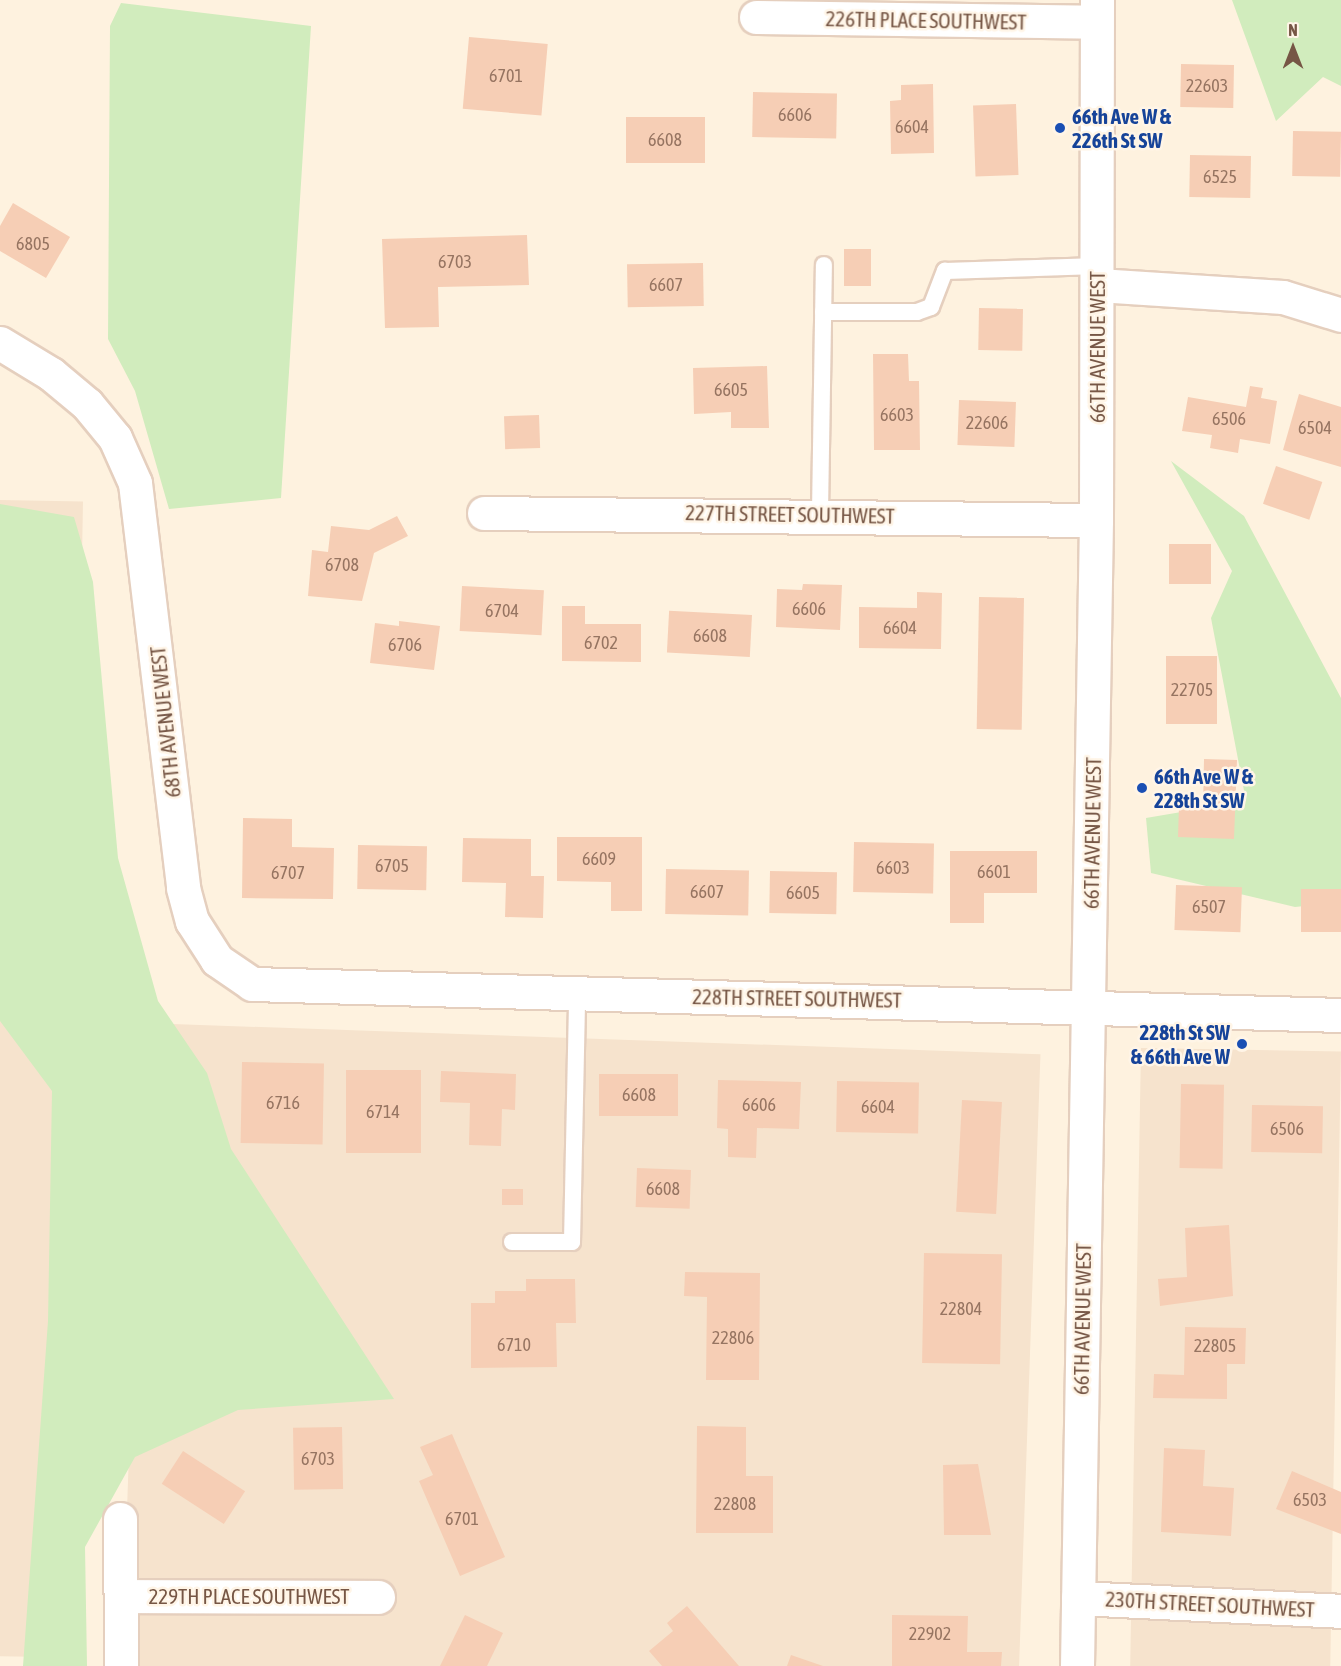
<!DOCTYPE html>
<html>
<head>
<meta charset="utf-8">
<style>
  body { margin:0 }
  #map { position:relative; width:1341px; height:1666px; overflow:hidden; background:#fef2df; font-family:"Asap Condensed",sans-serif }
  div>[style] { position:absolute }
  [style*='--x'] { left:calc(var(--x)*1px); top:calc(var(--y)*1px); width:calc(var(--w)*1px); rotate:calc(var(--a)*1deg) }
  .residential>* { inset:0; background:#f6e3cd; transform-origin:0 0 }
  .green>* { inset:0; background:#d1ecbd }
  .building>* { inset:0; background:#f6ceb5; transform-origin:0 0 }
  .roads { filter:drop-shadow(2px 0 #e5cfbe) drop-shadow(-2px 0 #e5cfbe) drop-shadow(0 2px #e5cfbe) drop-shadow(0 -2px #e5cfbe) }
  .lane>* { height:16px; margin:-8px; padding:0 8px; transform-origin:8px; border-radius:8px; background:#fff }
  .street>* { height:33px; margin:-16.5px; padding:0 16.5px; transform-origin:16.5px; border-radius:16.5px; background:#fff }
  .secondary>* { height:33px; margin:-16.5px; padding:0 16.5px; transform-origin:16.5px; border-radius:16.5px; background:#fff }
  .dots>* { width:16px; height:16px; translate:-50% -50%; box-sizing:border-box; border:3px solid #fff5e7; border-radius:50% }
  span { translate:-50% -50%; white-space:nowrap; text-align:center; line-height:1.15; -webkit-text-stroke:5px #fff5e7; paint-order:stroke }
  .number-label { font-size:18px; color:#967461 }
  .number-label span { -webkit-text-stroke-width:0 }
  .street-label { font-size:21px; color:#765645 }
  .transit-label { font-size:21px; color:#164399; font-weight:700 }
  .left { translate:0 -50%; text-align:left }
  .right { translate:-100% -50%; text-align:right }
  .north { position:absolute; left:1263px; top:18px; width:60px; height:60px; -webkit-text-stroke:4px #fff5e7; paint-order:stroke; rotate:0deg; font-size:16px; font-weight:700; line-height:24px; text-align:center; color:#765645 }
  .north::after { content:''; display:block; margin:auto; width:21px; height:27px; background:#765645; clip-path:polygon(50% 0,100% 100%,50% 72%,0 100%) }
</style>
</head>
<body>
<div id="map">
  <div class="residential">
    <i style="left:0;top:500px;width:83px;height:1156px;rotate:1deg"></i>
    <i style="left:144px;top:1023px;width:897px;height:643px;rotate:2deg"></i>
    <i style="left:1141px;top:1048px;width:200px;height:618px;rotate:1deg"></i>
  </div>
  <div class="green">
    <i style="clip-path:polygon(1232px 0,1341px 0,1341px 86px,1323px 77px,1276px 121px)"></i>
    <i style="clip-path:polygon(121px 3px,311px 26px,281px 498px,169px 509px,135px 391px,108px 339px,110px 26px)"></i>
    <i style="clip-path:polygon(1171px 461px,1244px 516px,1341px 698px,1341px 902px,1295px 907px,1151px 873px,1146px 818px,1246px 801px,1211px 618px,1232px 571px)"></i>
    <i style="clip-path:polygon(0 504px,74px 517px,93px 582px,118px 858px,158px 1001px,207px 1073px,231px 1149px,394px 1399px,238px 1410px,135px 1457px,85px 1547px,87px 1666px,23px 1666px,48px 1321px,52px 1091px,0 1021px)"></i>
  </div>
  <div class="building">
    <i style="left:469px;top:37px;width:79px;height:72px;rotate:5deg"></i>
    <i style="left:1181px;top:64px;width:53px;height:43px;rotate:1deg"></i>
    <i style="clip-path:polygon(933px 84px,934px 153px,891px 154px,890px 101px,901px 100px,901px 85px)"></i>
    <i style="left:753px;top:92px;width:84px;height:45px;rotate:1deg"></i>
    <i style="left:1016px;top:104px;width:71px;height:43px;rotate:88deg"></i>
    <i style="left:626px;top:117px;width:79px;height:46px"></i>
    <i style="left:1293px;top:131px;width:48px;height:45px;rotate:1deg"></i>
    <i style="left:1190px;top:155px;width:61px;height:42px;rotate:1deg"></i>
    <i style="clip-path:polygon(13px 203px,70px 237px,46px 278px,0 251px,0 226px)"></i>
    <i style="clip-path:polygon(527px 235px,529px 285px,438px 287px,439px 327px,385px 328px,382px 239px)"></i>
    <i style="left:871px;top:249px;width:37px;height:27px;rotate:90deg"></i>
    <i style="left:703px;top:263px;width:43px;height:76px;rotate:89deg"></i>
    <i style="left:979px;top:308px;width:44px;height:42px;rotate:1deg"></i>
    <i style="clip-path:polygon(873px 354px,908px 354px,909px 381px,919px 381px,920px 450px,874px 450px)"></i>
    <i style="clip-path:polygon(767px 366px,769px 428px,731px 428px,731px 412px,694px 414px,693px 368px)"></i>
    <i style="clip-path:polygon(1250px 386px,1263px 388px,1261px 398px,1277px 401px,1270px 444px,1240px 439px,1238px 453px,1210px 448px,1212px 435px,1182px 431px,1188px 397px,1246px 407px)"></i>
    <i style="clip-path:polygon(1299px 394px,1341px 407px,1341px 467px,1283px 450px)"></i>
    <i style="left:959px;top:400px;width:57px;height:45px;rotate:2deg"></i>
    <i style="left:539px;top:415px;width:33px;height:35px;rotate:88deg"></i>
    <i style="left:1276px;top:466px;width:49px;height:40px;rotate:19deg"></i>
    <i style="clip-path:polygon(397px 516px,408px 536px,374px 553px,362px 601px,308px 596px,312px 550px,328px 552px,331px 526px,369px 530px)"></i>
    <i style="left:1169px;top:544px;width:42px;height:40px"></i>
    <i style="clip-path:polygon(803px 584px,842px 585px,840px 630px,776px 627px,777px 589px,802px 590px)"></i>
    <i style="left:462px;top:586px;width:82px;height:45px;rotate:3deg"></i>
    <i style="clip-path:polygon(917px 592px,942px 593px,941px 649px,859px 648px,859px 607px,917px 608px)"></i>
    <i style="left:979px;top:597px;width:45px;height:132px;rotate:1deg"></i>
    <i style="clip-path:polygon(562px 606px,585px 606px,585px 624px,641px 624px,641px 662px,562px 661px)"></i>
    <i style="left:752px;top:615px;width:42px;height:83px;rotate:93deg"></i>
    <i style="clip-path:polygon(399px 621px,440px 626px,434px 670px,370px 663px,375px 623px,399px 626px)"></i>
    <i style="left:1166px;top:656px;width:51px;height:68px"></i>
    <i style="clip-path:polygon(1204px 759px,1237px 760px,1234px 839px,1178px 837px,1179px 806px,1203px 807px)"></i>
    <i style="clip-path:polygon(243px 818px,292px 819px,292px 847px,334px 848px,333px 899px,242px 898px)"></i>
    <i style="clip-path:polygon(557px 837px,642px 837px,642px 911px,611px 911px,611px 882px,557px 881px)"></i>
    <i style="clip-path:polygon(463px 838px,531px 839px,531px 876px,544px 876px,543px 918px,505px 917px,506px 883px,462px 882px)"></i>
    <i style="left:854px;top:842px;width:80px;height:50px;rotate:1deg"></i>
    <i style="left:358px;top:845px;width:69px;height:44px;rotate:1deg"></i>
    <i style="clip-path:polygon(950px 851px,1037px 851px,1037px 893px,984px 893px,984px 923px,950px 923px)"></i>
    <i style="left:666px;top:869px;width:83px;height:45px;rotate:1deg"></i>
    <i style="left:770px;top:871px;width:67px;height:42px;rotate:1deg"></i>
    <i style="left:1176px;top:885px;width:66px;height:45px;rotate:2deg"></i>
    <i style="left:1301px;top:889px;width:40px;height:43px"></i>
    <i style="left:242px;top:1062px;width:82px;height:81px;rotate:1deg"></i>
    <i style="left:346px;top:1070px;width:75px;height:83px"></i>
    <i style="clip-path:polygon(441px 1071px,516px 1074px,515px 1110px,502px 1109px,501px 1146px,469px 1145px,470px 1103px,440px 1102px)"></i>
    <i style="left:599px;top:1074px;width:79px;height:42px"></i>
    <i style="clip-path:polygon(718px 1080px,801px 1082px,799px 1129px,757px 1128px,756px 1158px,728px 1157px,728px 1129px,717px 1128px)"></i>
    <i style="left:837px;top:1081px;width:82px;height:51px;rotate:1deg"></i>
    <i style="left:1181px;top:1084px;width:43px;height:84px;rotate:1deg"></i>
    <i style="left:962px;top:1100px;width:40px;height:112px;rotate:3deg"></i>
    <i style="left:1252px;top:1105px;width:71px;height:47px;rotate:1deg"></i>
    <i style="left:637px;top:1168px;width:54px;height:39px;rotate:2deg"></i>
    <i style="left:502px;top:1189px;width:21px;height:16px"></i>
    <i style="clip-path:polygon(1229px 1225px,1233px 1296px,1160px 1306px,1158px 1279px,1187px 1277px,1185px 1228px)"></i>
    <i style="left:924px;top:1253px;width:78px;height:110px;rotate:1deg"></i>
    <i style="clip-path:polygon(685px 1272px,760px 1273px,759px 1380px,706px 1380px,707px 1297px,684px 1296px)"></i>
    <i style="clip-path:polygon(526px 1279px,575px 1279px,576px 1323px,556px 1323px,557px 1367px,471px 1368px,471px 1303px,495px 1303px,495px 1291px,526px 1291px)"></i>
    <i style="clip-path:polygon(1185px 1327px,1246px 1328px,1245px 1364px,1227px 1364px,1227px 1399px,1153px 1398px,1154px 1374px,1184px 1375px)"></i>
    <i style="clip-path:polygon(697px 1426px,746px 1427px,746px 1476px,773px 1476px,773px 1533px,696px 1533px)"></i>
    <i style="left:342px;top:1427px;width:62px;height:49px;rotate:89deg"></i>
    <i style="clip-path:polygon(452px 1434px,505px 1557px,460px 1576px,419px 1481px,433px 1475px,420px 1447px)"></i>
    <i style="clip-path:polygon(1164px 1448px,1205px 1450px,1203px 1486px,1234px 1488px,1231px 1536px,1161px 1532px)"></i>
    <i style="left:183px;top:1451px;width:74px;height:39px;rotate:33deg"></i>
    <i style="clip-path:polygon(978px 1464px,991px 1535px,944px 1535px,943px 1465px)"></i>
    <i style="clip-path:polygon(1292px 1471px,1341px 1492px,1341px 1534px,1276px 1509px)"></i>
    <i style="clip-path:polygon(687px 1606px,739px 1666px,662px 1666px,649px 1651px,673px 1631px,667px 1623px)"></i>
    <i style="clip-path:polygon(465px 1615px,503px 1633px,487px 1666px,440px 1666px)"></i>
    <i style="clip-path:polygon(892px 1615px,968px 1616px,967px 1652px,1002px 1652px,1001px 1666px,892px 1666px)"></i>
    <i style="clip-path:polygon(791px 1655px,823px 1666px,787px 1666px)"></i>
  </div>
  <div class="roads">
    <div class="lane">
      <i style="--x:823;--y:312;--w:94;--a:0"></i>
      <i style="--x:917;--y:312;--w:15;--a:-20"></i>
      <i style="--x:931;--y:307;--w:39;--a:-69"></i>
      <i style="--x:945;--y:271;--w:153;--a:-1.9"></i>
      <i style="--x:820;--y:513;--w:248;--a:-89.1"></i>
      <i style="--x:512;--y:1242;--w:60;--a:0"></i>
      <i style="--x:572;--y:1242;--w:249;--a:-88.8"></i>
    </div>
    <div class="street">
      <i style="--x:756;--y:17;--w:340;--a:0.8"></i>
      <i style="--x:1098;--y:285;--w:185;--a:3.7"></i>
      <i style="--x:1283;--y:297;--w:61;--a:17.2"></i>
      <i style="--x:484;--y:513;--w:612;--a:0.66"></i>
      <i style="--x:120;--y:1519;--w:147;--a:89.6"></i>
      <i style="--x:121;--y:1596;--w:257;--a:0.2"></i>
      <i style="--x:1078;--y:1598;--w:263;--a:2.8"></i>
    </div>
    <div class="secondary">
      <i style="--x:0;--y:343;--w:60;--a:31.3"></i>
      <i style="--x:51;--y:374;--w:47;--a:39.8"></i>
      <i style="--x:87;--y:404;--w:44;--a:50.5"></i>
      <i style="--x:115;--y:438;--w:49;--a:66"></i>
      <i style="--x:135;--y:483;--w:408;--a:83.2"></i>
      <i style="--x:183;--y:888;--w:34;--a:75"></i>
      <i style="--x:192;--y:921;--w:46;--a:57.3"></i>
      <i style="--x:217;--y:960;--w:42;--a:34.4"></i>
      <i style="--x:252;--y:984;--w:1089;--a:1.63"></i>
      <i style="--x:1077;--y:1666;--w:1146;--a:-89.05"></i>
      <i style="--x:1096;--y:520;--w:520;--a:-89.89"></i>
    </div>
  </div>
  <div class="dots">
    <i style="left:1060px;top:128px;background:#1a4fb4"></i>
    <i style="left:1142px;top:788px;background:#1a4fb4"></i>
    <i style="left:1242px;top:1044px;background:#1a4fb4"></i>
  </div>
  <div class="number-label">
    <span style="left:506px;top:76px">6701</span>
    <span style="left:1207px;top:86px">22603</span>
    <span style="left:795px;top:115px">6606</span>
    <span style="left:912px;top:127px">6604</span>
    <span style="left:665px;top:140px">6608</span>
    <span style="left:1220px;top:177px">6525</span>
    <span style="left:33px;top:244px">6805</span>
    <span style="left:455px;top:262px">6703</span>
    <span style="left:666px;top:285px">6607</span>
    <span style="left:731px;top:390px">6605</span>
    <span style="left:897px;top:415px">6603</span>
    <span style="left:1229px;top:419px">6506</span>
    <span style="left:987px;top:423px">22606</span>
    <span style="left:1315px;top:428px">6504</span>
    <span style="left:342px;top:565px">6708</span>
    <span style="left:809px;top:609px">6606</span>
    <span style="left:502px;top:611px">6704</span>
    <span style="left:900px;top:628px">6604</span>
    <span style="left:710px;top:636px">6608</span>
    <span style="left:601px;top:643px">6702</span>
    <span style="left:405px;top:645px">6706</span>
    <span style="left:1192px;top:690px">22705</span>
    <span style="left:599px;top:859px">6609</span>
    <span style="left:392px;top:866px">6705</span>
    <span style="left:893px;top:868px">6603</span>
    <span style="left:994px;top:872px">6601</span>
    <span style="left:288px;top:873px">6707</span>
    <span style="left:707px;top:892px">6607</span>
    <span style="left:803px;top:893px">6605</span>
    <span style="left:1209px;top:907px">6507</span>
    <span style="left:639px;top:1095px">6608</span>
    <span style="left:283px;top:1103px">6716</span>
    <span style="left:759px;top:1105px">6606</span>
    <span style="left:878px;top:1107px">6604</span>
    <span style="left:383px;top:1112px">6714</span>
    <span style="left:1287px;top:1129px">6506</span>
    <span style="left:663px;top:1189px">6608</span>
    <span style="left:961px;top:1309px">22804</span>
    <span style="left:733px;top:1338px">22806</span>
    <span style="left:514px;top:1345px">6710</span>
    <span style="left:1215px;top:1346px">22805</span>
    <span style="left:318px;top:1459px">6703</span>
    <span style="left:1310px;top:1500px">6503</span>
    <span style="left:735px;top:1504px">22808</span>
    <span style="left:462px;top:1519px">6701</span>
    <span style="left:930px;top:1634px">22902</span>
  </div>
  <div class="street-label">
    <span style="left:926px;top:20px;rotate:1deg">226TH PLACE SOUTHWEST</span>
    <span style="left:1097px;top:347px;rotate:-90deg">66TH AVENUE WEST</span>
    <span style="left:790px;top:514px;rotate:1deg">227TH STREET SOUTHWEST</span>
    <span style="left:165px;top:722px;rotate:-96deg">68TH AVENUE WEST</span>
    <span style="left:1092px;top:833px;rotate:-89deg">66TH AVENUE WEST</span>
    <span style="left:797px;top:998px;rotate:1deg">228TH STREET SOUTHWEST</span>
    <span style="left:1082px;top:1319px;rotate:-89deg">66TH AVENUE WEST</span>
    <span style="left:249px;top:1596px">229TH PLACE SOUTHWEST</span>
    <span style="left:1210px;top:1604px;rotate:3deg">230TH STREET SOUTHWEST</span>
  </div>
  <div class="transit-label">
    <span class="left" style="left:1072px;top:128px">66th Ave W &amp;<br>226th St SW</span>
    <span class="left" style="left:1154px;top:788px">66th Ave W &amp;<br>228th St SW</span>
    <span class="right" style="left:1230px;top:1044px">228th St SW<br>&amp; 66th Ave W</span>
  </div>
  <div class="north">N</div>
</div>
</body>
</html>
